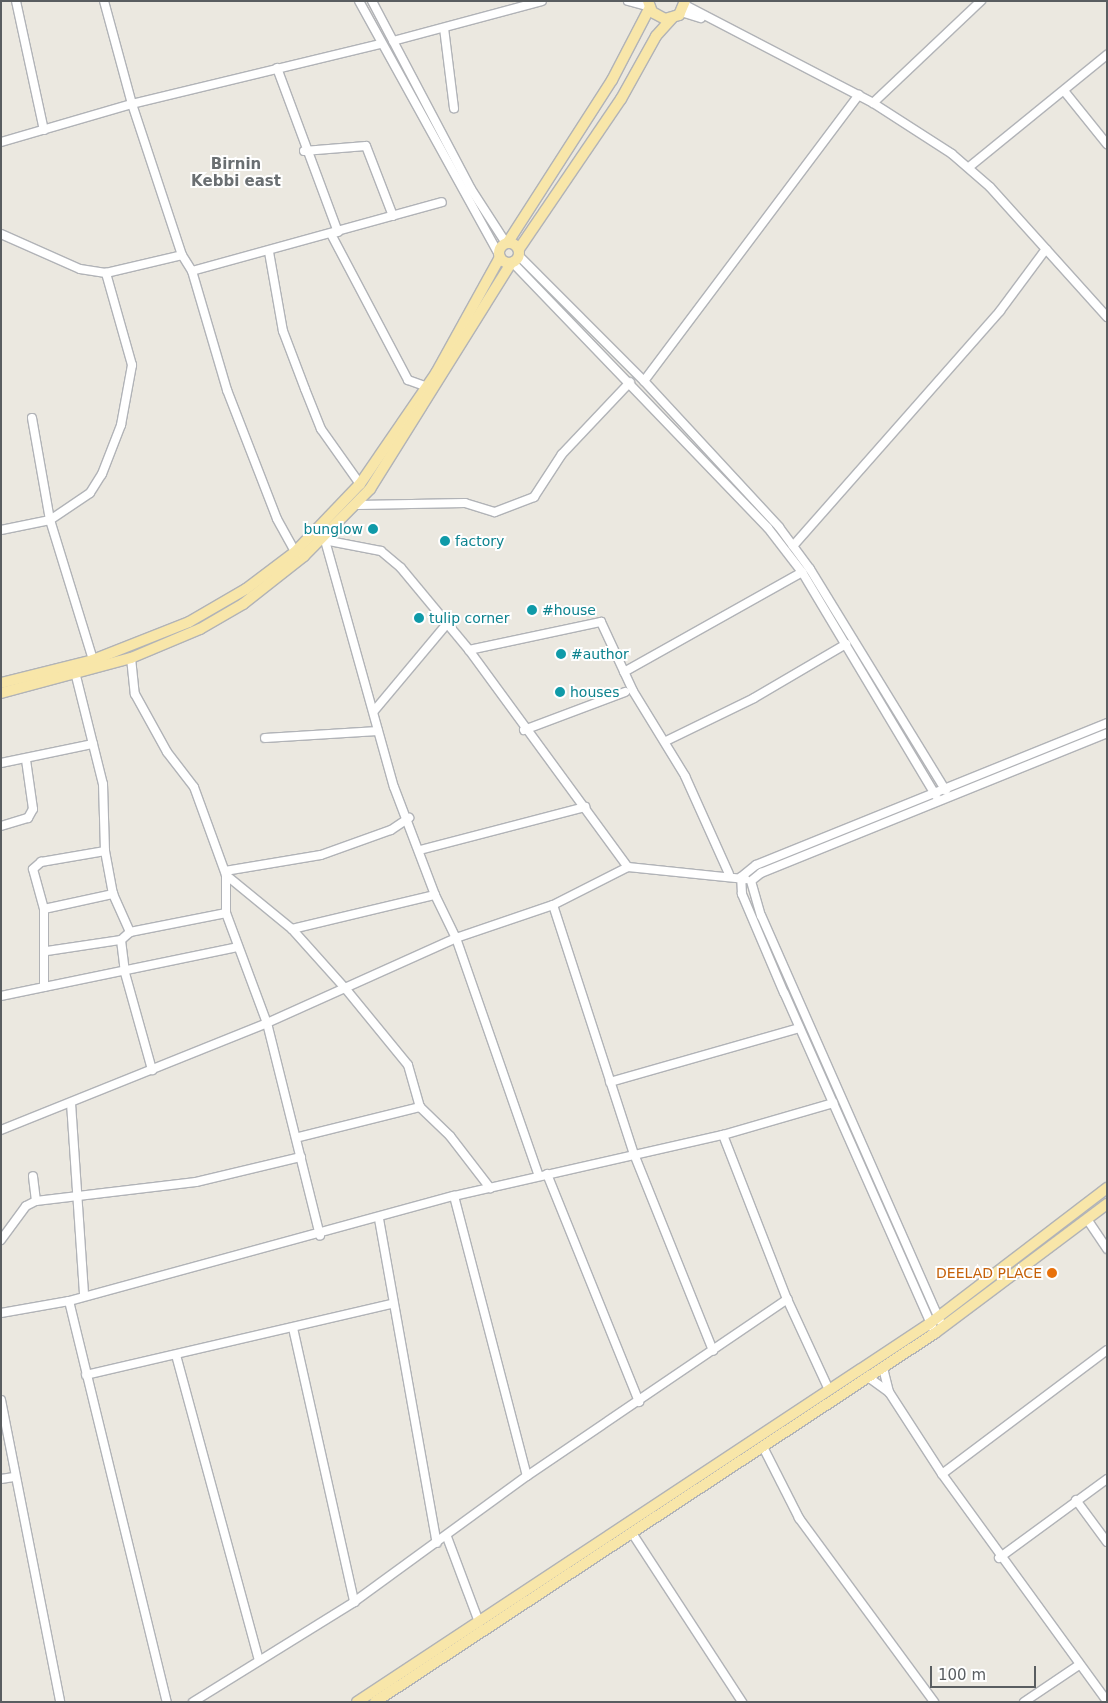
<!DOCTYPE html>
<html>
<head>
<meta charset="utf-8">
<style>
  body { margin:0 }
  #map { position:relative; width:1108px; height:1703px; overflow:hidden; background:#ebe8e0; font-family:"DejaVu Sans",sans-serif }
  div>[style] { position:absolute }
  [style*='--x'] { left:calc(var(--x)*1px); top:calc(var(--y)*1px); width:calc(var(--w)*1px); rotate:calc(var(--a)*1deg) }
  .roads { filter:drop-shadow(1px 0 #b1b3b7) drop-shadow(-1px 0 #b1b3b7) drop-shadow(0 1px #b1b3b7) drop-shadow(0 -1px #b1b3b7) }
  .minor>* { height:8px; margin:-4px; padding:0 4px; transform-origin:4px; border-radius:4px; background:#fff }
  .major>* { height:10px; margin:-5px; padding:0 5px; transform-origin:5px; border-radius:5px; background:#f8e6a9 }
  .major>.ring { margin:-5px; padding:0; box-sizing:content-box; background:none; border:10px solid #f8e6a9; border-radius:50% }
  .dots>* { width:14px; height:14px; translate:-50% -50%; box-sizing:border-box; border:2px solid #fff; border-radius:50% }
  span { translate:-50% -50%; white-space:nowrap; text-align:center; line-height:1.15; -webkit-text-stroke:4px #fff; paint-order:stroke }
  .culture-label { font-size:14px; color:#0d838f }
  .right { translate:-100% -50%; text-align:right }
  .left { translate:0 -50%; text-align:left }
  .food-label { font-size:14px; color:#c56008 }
  .neighbourhood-label { font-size:15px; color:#6a6f72; font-weight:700 }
  .frame { position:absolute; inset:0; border:2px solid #595d60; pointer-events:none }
  .scale { position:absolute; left:930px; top:1666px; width:106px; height:22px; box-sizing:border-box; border:2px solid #595d60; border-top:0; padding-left:6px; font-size:15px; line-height:18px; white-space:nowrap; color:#595d60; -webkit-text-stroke:4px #fff; paint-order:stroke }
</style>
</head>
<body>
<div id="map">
  <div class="roads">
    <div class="minor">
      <i style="--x:16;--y:1;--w:132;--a:77.8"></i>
      <i style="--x:104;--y:1;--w:107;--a:74.8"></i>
      <i style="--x:132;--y:104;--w:159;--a:71.7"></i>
      <i style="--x:182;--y:255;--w:19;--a:58"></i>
      <i style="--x:192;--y:271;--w:124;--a:73.6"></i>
      <i style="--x:227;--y:390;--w:138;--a:68.8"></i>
      <i style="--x:277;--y:519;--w:38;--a:61"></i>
      <i style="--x:359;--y:1;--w:290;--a:61.1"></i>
      <i style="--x:372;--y:1;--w:212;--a:62.2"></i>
      <i style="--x:471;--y:189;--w:64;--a:57.1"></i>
      <i style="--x:628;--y:1;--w:23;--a:15"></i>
      <i style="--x:685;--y:5;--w:212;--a:27.5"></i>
      <i style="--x:873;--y:103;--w:94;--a:32.8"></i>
      <i style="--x:952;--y:154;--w:50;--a:41"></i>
      <i style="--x:990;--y:187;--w:175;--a:48"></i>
      <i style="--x:681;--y:12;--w:21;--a:17"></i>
      <i style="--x:444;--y:28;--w:81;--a:82.9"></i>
      <i style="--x:393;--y:41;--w:154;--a:-15"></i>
      <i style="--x:277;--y:68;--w:175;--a:69.6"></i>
      <i style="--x:1065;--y:92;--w:67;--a:51.1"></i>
      <i style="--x:873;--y:103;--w:149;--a:-43.4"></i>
      <i style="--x:1;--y:142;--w:136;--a:-16.2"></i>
      <i style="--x:132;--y:104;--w:255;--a:-13.6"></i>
      <i style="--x:304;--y:151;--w:62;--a:-4.6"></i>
      <i style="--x:366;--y:146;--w:75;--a:68.9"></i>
      <i style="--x:969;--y:167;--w:178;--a:-39.1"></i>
      <i style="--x:1;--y:234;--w:86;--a:23.9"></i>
      <i style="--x:80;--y:269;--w:26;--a:9"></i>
      <i style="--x:106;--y:273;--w:78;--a:-13.3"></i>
      <i style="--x:331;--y:234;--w:165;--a:62.2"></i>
      <i style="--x:408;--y:380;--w:20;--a:20"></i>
      <i style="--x:269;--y:252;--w:80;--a:80"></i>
      <i style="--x:283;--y:331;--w:62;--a:69.2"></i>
      <i style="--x:305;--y:389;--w:43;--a:68.2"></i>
      <i style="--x:321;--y:429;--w:67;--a:54.7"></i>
      <i style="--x:519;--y:256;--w:177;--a:45"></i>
      <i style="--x:644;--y:381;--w:199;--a:47.2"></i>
      <i style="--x:779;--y:527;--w:52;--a:53.6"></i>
      <i style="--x:810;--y:569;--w:260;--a:58.5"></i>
      <i style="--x:512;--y:262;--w:369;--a:46.1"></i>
      <i style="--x:768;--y:528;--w:56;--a:52.3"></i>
      <i style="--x:802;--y:572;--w:261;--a:59.1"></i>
      <i style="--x:192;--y:271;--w:259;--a:-15.4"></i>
      <i style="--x:644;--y:381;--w:358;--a:-53.1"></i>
      <i style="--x:32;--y:418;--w:104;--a:80"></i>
      <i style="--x:50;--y:520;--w:146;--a:72.9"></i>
      <i style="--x:358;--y:505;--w:107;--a:-1.1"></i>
      <i style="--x:465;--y:503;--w:31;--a:17"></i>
      <i style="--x:495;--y:512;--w:42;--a:-21"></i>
      <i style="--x:534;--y:497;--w:51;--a:-56.9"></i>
      <i style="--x:562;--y:454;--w:99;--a:-46.6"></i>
      <i style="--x:1;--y:530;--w:50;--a:-11.5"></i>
      <i style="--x:50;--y:520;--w:48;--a:-34"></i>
      <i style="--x:90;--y:493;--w:22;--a:-58"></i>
      <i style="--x:102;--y:474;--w:53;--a:-68.8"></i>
      <i style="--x:121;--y:425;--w:61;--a:-79.6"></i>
      <i style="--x:132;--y:365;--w:96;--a:-105.8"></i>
      <i style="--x:324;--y:540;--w:58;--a:10.9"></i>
      <i style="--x:381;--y:551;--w:26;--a:40"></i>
      <i style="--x:401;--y:568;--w:107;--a:50.3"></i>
      <i style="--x:469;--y:650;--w:269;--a:53.8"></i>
      <i style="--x:326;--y:544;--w:252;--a:74.4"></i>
      <i style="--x:394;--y:787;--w:116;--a:69.2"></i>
      <i style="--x:435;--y:895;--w:48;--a:64"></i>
      <i style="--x:456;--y:938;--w:252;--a:70.8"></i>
      <i style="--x:793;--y:546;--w:313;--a:-48.6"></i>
      <i style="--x:1000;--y:311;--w:77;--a:-53.4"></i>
      <i style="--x:469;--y:650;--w:135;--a:-12"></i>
      <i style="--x:601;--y:622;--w:76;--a:65.1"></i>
      <i style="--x:633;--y:691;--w:100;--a:58.5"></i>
      <i style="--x:685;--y:776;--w:107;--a:65.8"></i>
      <i style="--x:131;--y:658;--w:36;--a:84"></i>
      <i style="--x:135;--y:694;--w:66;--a:61.1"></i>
      <i style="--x:167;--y:752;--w:44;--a:52.4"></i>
      <i style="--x:194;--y:787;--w:94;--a:70"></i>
      <i style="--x:226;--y:875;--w:38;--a:90"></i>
      <i style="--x:226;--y:913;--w:117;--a:69.6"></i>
      <i style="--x:267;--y:1023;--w:219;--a:76"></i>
      <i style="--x:624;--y:672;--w:204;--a:-29.3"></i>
      <i style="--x:76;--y:676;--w:111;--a:76"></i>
      <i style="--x:103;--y:784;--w:67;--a:88.3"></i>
      <i style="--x:105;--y:851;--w:44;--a:79.5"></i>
      <i style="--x:113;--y:894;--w:42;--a:65.9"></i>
      <i style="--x:130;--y:932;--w:12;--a:138"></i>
      <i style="--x:121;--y:940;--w:33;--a:83"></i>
      <i style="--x:125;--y:973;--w:101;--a:74.4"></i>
      <i style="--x:374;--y:711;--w:112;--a:-50.1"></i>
      <i style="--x:524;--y:730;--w:108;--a:-20.6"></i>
      <i style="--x:265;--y:738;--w:113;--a:-3.5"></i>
      <i style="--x:666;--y:741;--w:98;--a:-26"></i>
      <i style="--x:754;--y:698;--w:107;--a:-30.4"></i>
      <i style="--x:1;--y:763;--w:94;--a:-11.7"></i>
      <i style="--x:1;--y:826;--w:28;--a:-17"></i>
      <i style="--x:28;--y:818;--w:10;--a:-61"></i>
      <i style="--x:33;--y:809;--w:49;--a:-98.1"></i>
      <i style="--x:420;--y:850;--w:171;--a:-14.6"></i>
      <i style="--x:225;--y:871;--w:97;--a:-9.5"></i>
      <i style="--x:321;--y:855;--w:74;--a:-19.7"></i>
      <i style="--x:391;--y:830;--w:22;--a:-34"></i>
      <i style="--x:226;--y:875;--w:85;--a:39.3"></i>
      <i style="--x:292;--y:929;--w:79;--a:48.1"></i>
      <i style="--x:345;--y:988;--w:99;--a:50.7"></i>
      <i style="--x:408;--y:1065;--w:44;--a:74.1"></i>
      <i style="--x:420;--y:1107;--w:42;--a:44"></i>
      <i style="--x:450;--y:1136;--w:66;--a:52.4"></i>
      <i style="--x:553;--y:905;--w:262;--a:72"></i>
      <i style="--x:634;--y:1154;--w:212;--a:68.1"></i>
      <i style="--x:44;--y:909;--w:71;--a:-12.3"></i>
      <i style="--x:292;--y:929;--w:147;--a:-13.4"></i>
      <i style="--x:130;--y:932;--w:98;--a:-11.2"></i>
      <i style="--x:47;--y:951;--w:75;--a:-8.5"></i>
      <i style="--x:44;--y:987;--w:78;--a:-90"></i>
      <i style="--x:44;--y:909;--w:41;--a:-105.4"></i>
      <i style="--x:33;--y:869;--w:11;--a:-41"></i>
      <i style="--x:41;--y:862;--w:65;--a:-9.8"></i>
      <i style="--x:1;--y:996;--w:241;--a:-11.7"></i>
      <i style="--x:610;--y:1082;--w:197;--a:-15.9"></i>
      <i style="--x:71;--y:1103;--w:193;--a:86.1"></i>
      <i style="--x:1;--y:1130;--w:287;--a:-21.9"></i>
      <i style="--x:267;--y:1023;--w:207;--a:-24.2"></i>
      <i style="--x:456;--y:938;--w:102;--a:-18.8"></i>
      <i style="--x:553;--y:905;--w:84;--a:-26.9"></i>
      <i style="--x:628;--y:867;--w:118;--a:5.9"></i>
      <i style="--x:723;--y:1135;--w:176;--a:68.7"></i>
      <i style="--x:787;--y:1299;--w:100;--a:65.2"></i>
      <i style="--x:299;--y:1137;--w:125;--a:-13.9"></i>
      <i style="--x:547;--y:1174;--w:246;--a:68"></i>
      <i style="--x:454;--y:1196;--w:289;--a:75.4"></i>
      <i style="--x:36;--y:1201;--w:161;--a:-6.8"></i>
      <i style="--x:196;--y:1182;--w:108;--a:-13.4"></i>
      <i style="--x:379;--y:1219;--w:329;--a:79.9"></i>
      <i style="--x:1087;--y:1219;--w:36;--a:56"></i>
      <i style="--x:1;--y:1240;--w:42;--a:-53.7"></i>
      <i style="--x:26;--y:1206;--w:11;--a:-27"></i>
      <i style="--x:36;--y:1201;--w:25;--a:-97"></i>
      <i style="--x:69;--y:1301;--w:413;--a:76.3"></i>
      <i style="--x:1;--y:1313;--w:69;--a:-10"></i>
      <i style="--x:69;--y:1301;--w:399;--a:-15.3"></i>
      <i style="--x:454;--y:1196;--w:276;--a:-12.8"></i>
      <i style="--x:723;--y:1135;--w:115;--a:-16.2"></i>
      <i style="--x:940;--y:1321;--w:443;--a:-113.8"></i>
      <i style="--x:761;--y:916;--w:36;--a:-106"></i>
      <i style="--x:751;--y:881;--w:13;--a:-39"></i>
      <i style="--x:761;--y:873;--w:373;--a:-22"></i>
      <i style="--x:293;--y:1328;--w:281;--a:77.4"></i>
      <i style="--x:935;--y:1333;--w:372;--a:-113.9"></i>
      <i style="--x:784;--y:993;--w:108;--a:-113"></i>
      <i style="--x:742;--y:894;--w:17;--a:-93"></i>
      <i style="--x:741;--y:877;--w:19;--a:-39"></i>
      <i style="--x:756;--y:865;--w:379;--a:-22"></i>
      <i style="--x:176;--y:1355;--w:316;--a:74.8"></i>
      <i style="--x:883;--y:1368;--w:25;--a:76"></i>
      <i style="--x:889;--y:1392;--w:98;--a:57.1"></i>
      <i style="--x:942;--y:1474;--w:281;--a:54"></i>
      <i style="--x:86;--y:1375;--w:313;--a:-13.1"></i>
      <i style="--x:868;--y:1377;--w:26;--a:36"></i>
      <i style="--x:1;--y:1400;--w:308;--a:78.9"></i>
      <i style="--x:763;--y:1447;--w:80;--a:63.1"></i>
      <i style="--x:799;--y:1518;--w:228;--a:53.7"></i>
      <i style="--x:942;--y:1474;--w:206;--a:-36.9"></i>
      <i style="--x:1;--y:1479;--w:13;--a:-9"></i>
      <i style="--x:1076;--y:1500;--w:52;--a:53.6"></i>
      <i style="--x:632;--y:1533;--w:202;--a:56.9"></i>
      <i style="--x:447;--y:1537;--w:91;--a:69.4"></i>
      <i style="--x:999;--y:1558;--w:134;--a:-36.2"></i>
      <i style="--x:193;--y:1702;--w:190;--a:-31.8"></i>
      <i style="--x:354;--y:1602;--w:214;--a:-36.1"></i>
      <i style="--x:527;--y:1476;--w:315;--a:-34.2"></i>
      <i style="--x:1024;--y:1702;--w:66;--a:-33.9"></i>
    </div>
    <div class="major">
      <i style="--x:648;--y:1;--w:12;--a:70"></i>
      <i style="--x:652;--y:12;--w:15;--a:28"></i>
      <i style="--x:665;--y:19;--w:15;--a:-16"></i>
      <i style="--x:679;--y:15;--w:15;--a:-67"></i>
      <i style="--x:508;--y:242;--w:193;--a:-57.3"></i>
      <i style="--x:612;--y:80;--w:82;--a:-62.5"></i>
      <i class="ring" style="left:499px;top:243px;width:10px;height:10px"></i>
      <i style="--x:519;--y:249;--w:181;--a:-55.8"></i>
      <i style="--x:621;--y:99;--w:72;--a:-60.9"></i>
      <i style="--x:656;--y:36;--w:24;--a:-48"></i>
      <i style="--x:1;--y:683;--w:95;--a:-14"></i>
      <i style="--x:93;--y:660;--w:103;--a:-21.6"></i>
      <i style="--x:189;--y:622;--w:66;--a:-30.1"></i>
      <i style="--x:246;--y:589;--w:61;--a:-37.1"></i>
      <i style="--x:295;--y:552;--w:94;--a:-46.3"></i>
      <i style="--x:360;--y:484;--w:135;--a:-55.6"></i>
      <i style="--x:436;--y:373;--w:132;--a:-61.1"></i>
      <i style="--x:1;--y:693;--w:135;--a:-15.1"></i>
      <i style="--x:131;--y:658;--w:75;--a:-22.8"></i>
      <i style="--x:200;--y:629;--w:50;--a:-30.2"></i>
      <i style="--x:243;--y:604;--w:78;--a:-38.2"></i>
      <i style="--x:304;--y:556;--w:94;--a:-45.4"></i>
      <i style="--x:370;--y:489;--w:266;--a:-58"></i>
      <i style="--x:357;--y:1702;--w:686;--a:-33.46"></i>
      <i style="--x:929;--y:1324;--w:224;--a:-37.4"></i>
      <i style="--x:375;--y:1702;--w:671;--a:-33.38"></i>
      <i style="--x:935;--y:1333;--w:215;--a:-36.9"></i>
    </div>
  </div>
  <div class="dots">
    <i style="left:373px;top:529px;background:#0f9aa8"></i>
    <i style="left:445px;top:541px;background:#0f9aa8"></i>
    <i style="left:532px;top:610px;background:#0f9aa8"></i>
    <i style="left:419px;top:618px;background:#0f9aa8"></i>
    <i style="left:561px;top:654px;background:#0f9aa8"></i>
    <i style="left:560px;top:692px;background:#0f9aa8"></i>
    <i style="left:1052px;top:1273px;background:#e8710a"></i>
  </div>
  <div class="culture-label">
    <span class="right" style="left:363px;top:529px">bunglow</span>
    <span class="left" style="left:455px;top:541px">factory</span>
    <span class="left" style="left:542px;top:610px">#house</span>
    <span class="left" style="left:429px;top:618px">tulip corner</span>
    <span class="left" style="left:571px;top:654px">#author</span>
    <span class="left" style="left:570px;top:692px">houses</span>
  </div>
  <div class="food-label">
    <span class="right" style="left:1042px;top:1273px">DEELAD PLACE</span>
  </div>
  <div class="neighbourhood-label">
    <span style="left:236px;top:173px">Birnin<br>Kebbi east</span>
  </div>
  <div class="frame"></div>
  <div class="scale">100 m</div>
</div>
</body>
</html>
